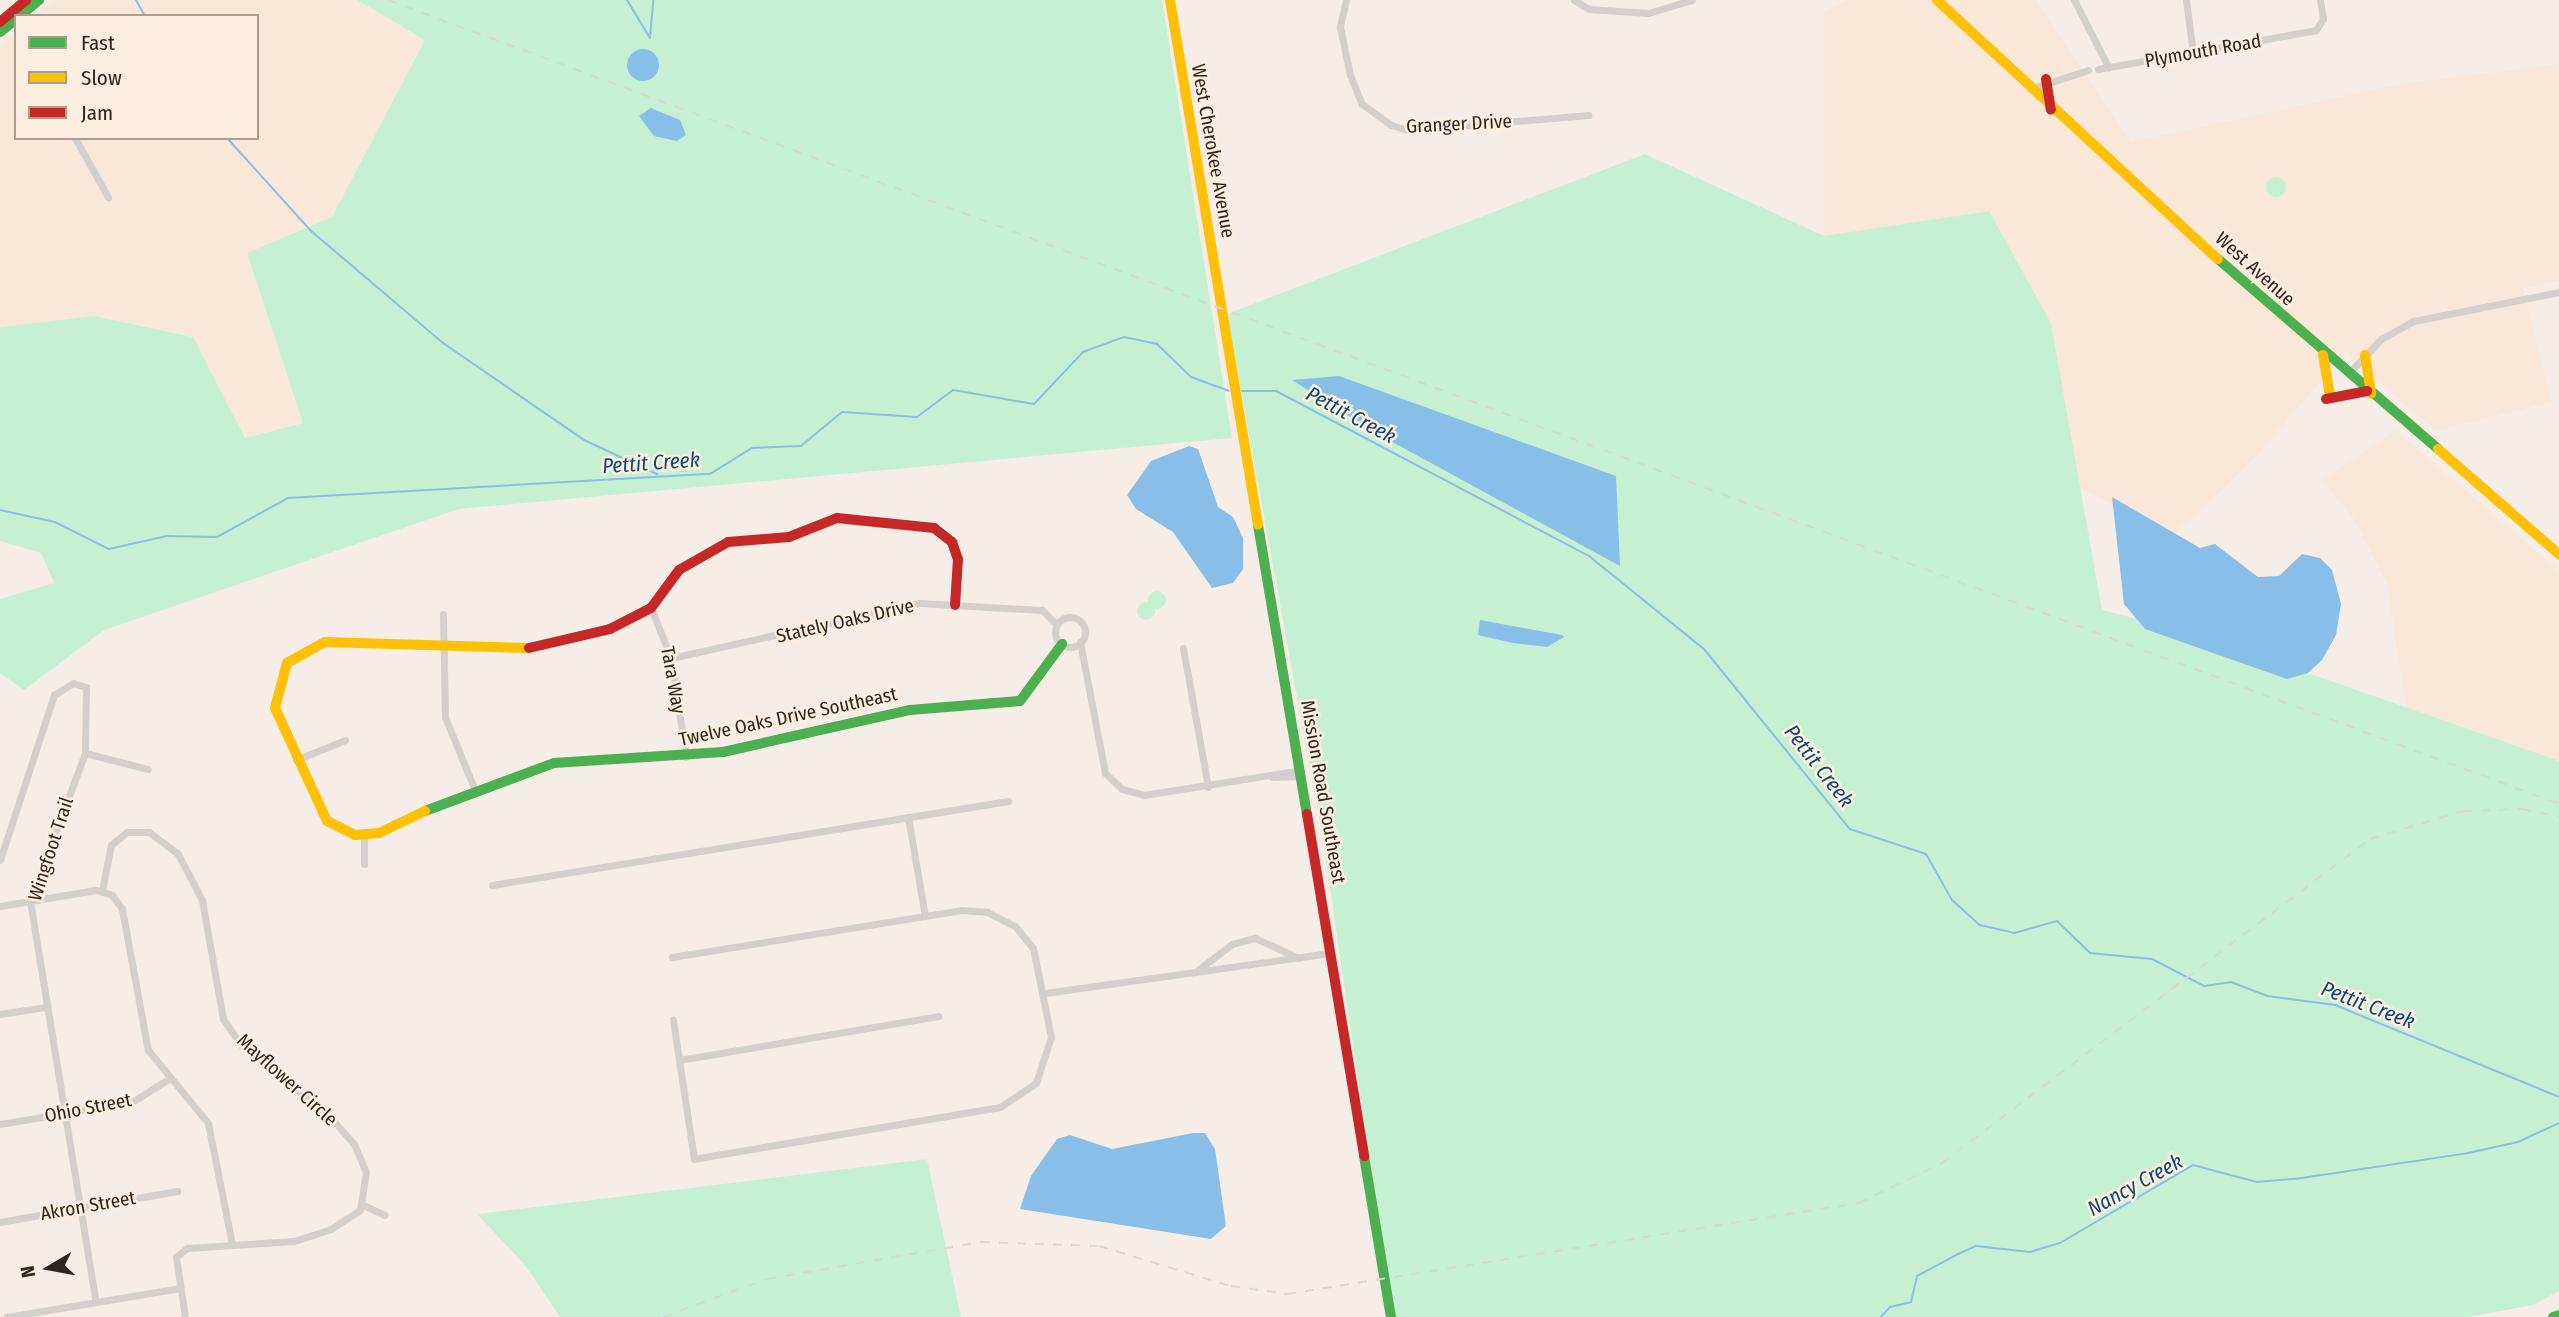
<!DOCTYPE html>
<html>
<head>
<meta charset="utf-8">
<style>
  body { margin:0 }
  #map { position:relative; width:2559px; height:1317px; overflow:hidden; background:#f6eee6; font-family:"Fira Sans Condensed",sans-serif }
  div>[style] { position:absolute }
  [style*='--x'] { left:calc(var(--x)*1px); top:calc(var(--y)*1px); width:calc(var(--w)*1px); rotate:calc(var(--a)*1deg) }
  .built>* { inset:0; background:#f9e7d7 }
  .green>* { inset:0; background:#c5f1d2 }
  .round { border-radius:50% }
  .water>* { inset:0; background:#88bee7 }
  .stream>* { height:2px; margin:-1px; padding:0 1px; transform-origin:1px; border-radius:1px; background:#88bee7 }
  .street>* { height:7px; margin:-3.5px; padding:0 3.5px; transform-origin:3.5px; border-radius:3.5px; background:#d3cfcc }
  .street>.ring { margin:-3.5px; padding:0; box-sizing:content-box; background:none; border:7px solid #d3cfcc; border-radius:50% }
  .fast>* { height:10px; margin:-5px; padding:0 5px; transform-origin:5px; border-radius:5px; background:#4caf50 }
  .slow>* { height:10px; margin:-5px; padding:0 5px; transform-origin:5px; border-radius:5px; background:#ffc107 }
  .jam>* { height:10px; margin:-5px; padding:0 5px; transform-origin:5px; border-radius:5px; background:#c62828 }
  .rail>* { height:2px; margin-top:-1px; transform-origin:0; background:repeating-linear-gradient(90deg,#d9d6d3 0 9px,transparent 0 18px) }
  span { translate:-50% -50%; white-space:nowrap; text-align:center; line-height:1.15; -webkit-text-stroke:5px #fdeedf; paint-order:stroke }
  .street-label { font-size:19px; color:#2f251c }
  .water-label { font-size:21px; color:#0a4971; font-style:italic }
  .legend { position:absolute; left:14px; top:14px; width:245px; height:126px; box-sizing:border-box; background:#fdeedf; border:2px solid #ab9e91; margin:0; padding:9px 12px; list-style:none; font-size:21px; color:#2f251c }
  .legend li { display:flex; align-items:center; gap:14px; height:35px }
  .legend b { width:35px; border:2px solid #ab9e91 }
  .north { position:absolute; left:14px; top:1233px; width:70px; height:70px; -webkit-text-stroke:5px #fdeedf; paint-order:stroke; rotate:260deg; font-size:19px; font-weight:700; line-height:28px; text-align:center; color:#2f251c }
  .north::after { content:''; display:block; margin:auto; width:24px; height:32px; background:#2f251c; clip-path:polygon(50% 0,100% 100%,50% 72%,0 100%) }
</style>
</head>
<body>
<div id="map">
  <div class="built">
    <i style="clip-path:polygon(52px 0,357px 0,425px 40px,332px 217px,247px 253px,303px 422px,245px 438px,192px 336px,94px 316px,0 327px,0 45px,16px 32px,16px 138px,257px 138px,257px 16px,34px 16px)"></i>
    <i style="clip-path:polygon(1847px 0,2036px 0,2131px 142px,2402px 84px,2559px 64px,2559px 281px,2523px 288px,2552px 402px,2435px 431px,2346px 352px,2248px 465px,2170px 538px,2080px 487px,2051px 323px,1989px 211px,1824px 236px,1824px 11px)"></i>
    <i style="clip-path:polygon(2395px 430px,2559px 571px,2559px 805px,2410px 733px,2387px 584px,2354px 519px,2323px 480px)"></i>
  </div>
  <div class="green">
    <i style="clip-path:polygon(357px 0,1162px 0,1232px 438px,459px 509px,104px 630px,24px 690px,0 673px,0 599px,54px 583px,41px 553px,0 541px,0 327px,94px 316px,193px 337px,245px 438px,303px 423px,247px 253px,332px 217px,425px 40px)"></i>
    <i style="clip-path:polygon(1645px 154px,1824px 236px,1989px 211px,2051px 323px,2102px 610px,2194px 633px,2559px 761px,2559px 1291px,2533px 1305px,2469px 1317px,1393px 1317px,1322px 834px,1227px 314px)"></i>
    <i class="round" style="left:2266px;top:177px;width:20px;height:20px"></i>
    <i class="round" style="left:1148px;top:591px;width:18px;height:18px"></i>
    <i class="round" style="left:1137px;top:602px;width:18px;height:18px"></i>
    <i style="clip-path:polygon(927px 1159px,961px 1317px,560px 1317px,525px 1265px,477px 1214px)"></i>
  </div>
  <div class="water">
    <i class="round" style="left:627px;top:49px;width:32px;height:32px"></i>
    <i style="clip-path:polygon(651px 108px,680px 120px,686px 135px,677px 141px,654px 136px,639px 116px)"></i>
    <i style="clip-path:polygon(1339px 376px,1616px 476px,1620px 566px,1374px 432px,1292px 380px)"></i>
    <i style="clip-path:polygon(1189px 446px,1198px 449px,1218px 507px,1233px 517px,1243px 538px,1243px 569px,1233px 583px,1212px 588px,1173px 532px,1136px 509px,1127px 495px,1151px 461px)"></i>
    <i style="clip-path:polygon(2112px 497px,2200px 548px,2215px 544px,2258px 577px,2279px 576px,2302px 554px,2320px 558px,2332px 570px,2341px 604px,2336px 635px,2322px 660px,2308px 673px,2287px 679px,2145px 629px,2124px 604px)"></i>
    <i style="clip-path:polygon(1480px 620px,1562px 635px,1564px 637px,1547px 647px,1513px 643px,1478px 635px)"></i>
    <i style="clip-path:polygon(1193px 1133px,1205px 1133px,1215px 1149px,1226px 1226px,1211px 1239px,1020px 1209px,1031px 1176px,1057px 1139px,1070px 1135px,1112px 1149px)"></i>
  </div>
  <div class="stream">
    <i style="--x:136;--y:0;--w:18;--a:61"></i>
    <i style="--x:627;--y:0;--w:44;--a:58.8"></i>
    <i style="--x:650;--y:38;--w:38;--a:-85"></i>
    <i style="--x:227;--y:138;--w:125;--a:47.9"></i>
    <i style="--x:311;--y:231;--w:173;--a:40.3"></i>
    <i style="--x:443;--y:343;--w:171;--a:34.5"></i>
    <i style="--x:584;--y:440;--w:81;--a:25"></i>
    <i style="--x:1242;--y:391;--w:34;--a:0"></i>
    <i style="--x:1276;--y:391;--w:354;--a:27.8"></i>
    <i style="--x:1589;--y:556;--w:148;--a:39"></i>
    <i style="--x:1704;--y:649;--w:232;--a:51"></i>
    <i style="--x:1850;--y:829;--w:80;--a:18.2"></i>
    <i style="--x:1926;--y:854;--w:53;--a:60.5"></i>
    <i style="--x:1952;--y:900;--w:38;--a:42"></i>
    <i style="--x:1980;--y:925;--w:35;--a:13"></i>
    <i style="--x:2014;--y:933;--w:45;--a:-15.6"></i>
    <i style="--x:2057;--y:921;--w:46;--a:44.1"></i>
    <i style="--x:2090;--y:953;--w:62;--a:5.5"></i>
    <i style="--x:2152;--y:959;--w:59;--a:27.4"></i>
    <i style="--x:2204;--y:986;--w:27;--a:-8"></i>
    <i style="--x:2231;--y:982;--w:39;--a:21"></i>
    <i style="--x:2267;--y:996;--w:69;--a:7.5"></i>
    <i style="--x:2335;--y:1005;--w:242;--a:22.3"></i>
    <i style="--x:0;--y:510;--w:56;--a:12.3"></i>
    <i style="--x:55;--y:522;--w:60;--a:26.6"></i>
    <i style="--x:109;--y:549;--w:58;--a:-12.8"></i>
    <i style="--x:166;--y:536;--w:51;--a:1.1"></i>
    <i style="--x:217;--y:537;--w:81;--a:-28.8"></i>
    <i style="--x:288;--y:498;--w:423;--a:-3.3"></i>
    <i style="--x:710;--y:474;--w:49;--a:-31.8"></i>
    <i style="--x:752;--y:448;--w:49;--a:-2.3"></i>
    <i style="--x:801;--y:446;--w:53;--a:-39.7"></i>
    <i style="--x:842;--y:412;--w:75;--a:3.8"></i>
    <i style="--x:917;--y:417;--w:45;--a:-36.9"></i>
    <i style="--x:953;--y:390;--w:82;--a:9.8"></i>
    <i style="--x:1034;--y:404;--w:71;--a:-46.7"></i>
    <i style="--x:1083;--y:352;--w:44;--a:-20.1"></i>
    <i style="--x:1124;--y:337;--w:34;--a:12"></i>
    <i style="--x:1157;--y:344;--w:47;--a:44.1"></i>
    <i style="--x:1191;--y:377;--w:40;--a:20.2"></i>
    <i style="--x:1881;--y:1317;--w:13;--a:-48"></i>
    <i style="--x:1890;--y:1307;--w:22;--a:-13"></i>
    <i style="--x:1911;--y:1302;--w:27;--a:-77"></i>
    <i style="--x:1917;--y:1276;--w:47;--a:-28.2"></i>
    <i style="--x:1958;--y:1254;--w:20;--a:-24"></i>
    <i style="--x:1976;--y:1246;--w:54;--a:6.3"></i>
    <i style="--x:2030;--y:1252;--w:31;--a:-17"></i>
    <i style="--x:2060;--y:1243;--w:154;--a:-30.4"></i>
    <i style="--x:2193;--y:1165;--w:66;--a:14.9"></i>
    <i style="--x:2257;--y:1182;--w:38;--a:-5"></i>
    <i style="--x:2295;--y:1179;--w:175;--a:-8.5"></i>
    <i style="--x:2468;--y:1153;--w:51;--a:-12.4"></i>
    <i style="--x:2518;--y:1142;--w:45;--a:-24.9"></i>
  </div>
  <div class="street">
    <i style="--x:1346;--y:0;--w:28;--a:103"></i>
    <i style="--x:1340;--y:27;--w:49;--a:78.2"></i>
    <i style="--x:1350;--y:75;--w:31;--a:68"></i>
    <i style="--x:1362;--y:104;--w:36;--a:36"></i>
    <i style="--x:1391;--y:125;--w:17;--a:17"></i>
    <i style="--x:1407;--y:130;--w:182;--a:-4.7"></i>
    <i style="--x:1574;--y:0;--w:17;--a:31"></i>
    <i style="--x:1589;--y:9;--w:59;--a:3.9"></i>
    <i style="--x:1648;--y:13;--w:46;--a:-16.5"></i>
    <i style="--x:2074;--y:0;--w:76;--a:62.8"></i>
    <i style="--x:2186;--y:0;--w:53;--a:82.5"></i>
    <i style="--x:2098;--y:69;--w:221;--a:-10.1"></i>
    <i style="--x:2316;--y:30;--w:13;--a:-58"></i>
    <i style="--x:2323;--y:19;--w:19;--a:-99"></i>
    <i style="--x:2030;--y:89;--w:61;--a:-18.1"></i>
    <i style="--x:75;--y:138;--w:68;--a:60.8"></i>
    <i style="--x:2348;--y:374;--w:48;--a:-46.7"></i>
    <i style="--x:2381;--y:339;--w:38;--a:-29"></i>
    <i style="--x:2414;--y:321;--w:148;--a:-11.3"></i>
    <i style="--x:651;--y:608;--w:54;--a:68.2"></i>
    <i style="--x:671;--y:658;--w:100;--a:81.4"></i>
    <i style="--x:443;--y:614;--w:103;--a:88.9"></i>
    <i style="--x:445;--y:717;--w:77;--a:67.8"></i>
    <i class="ring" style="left:1055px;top:617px;width:23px;height:23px"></i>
    <i style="--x:1080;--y:642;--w:133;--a:79.2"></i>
    <i style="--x:1105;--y:773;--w:23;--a:43"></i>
    <i style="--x:1122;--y:789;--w:23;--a:15"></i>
    <i style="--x:1144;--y:795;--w:159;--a:-9"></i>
    <i style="--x:1183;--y:648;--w:141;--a:79.8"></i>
    <i style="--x:671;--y:658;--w:254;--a:-12.5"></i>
    <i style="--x:919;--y:603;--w:123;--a:3.3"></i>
    <i style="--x:1042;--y:610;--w:21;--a:45"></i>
    <i style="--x:85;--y:753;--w:65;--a:14.3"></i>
    <i style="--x:296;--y:760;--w:53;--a:-22.2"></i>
    <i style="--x:1272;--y:777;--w:30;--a:-2"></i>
    <i style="--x:908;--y:817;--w:100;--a:80.3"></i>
    <i style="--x:364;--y:835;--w:29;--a:90"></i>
    <i style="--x:0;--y:860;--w:174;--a:-71.9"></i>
    <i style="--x:54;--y:695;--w:22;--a:-32"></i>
    <i style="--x:73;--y:683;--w:14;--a:17"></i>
    <i style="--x:86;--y:687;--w:66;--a:90.9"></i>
    <i style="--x:85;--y:753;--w:158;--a:110.4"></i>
    <i style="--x:30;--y:901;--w:406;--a:80.7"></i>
    <i style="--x:492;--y:885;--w:523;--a:-9.25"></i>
    <i style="--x:102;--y:890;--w:46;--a:-78.7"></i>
    <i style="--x:111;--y:845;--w:21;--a:-39"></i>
    <i style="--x:127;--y:832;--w:22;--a:0"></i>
    <i style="--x:149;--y:832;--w:36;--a:37"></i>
    <i style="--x:178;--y:854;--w:52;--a:62.4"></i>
    <i style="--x:202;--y:900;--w:121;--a:80"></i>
    <i style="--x:223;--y:1019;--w:33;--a:55"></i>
    <i style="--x:242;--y:1046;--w:110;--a:38.7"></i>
    <i style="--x:328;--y:1115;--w:39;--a:48"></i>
    <i style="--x:354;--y:1144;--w:30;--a:67"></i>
    <i style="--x:366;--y:1172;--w:38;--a:99"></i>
    <i style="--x:360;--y:1210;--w:35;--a:147"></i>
    <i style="--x:331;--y:1229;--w:40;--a:162"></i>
    <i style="--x:293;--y:1241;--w:106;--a:176.2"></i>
    <i style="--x:187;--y:1248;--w:14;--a:141"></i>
    <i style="--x:176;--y:1257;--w:61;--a:81.5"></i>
    <i style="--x:0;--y:906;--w:97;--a:-9.5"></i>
    <i style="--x:96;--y:890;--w:17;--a:17"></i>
    <i style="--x:112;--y:895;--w:17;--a:54"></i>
    <i style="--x:122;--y:909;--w:143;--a:79.6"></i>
    <i style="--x:148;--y:1050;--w:94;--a:50.6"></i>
    <i style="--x:208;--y:1123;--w:123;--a:78.8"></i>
    <i style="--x:672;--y:957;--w:293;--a:-9.2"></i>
    <i style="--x:961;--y:910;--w:26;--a:4"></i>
    <i style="--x:987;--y:912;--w:31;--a:27"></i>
    <i style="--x:1015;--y:926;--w:28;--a:51"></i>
    <i style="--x:1033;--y:948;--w:91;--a:78.6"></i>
    <i style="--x:1051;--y:1037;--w:48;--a:108.1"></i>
    <i style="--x:1036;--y:1083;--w:43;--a:146.3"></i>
    <i style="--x:1000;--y:1107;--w:310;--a:170.4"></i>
    <i style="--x:694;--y:1159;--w:141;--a:-98.6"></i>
    <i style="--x:1199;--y:969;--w:41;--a:-37.1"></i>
    <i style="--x:1232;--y:944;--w:24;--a:-15"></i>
    <i style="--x:1255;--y:938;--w:48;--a:24.4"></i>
    <i style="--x:1045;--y:993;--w:289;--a:-8"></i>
    <i style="--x:0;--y:1014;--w:47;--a:-8.7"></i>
    <i style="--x:679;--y:1060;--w:263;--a:-9.6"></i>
    <i style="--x:0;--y:1124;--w:134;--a:-9.5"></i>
    <i style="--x:132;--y:1102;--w:45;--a:-32.3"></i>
    <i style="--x:361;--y:1204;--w:26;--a:25"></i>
    <i style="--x:0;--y:1222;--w:180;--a:-9.9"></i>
    <i style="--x:7;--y:1317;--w:175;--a:-9.5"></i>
  </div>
  <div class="fast">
    <i style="--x:20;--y:16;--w:25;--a:-40"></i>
    <i style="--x:0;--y:32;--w:21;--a:-39"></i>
    <i style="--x:2218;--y:259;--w:291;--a:40.8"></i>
    <i style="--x:1258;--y:525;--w:293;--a:80.4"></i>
    <i style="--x:425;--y:811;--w:138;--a:-20.4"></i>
    <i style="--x:554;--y:763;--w:169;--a:-3.7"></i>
    <i style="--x:723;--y:752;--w:192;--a:-12.7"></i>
    <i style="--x:910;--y:710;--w:110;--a:-4.7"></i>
    <i style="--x:1020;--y:701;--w:71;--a:-53.6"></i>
    <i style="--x:1364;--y:1156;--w:163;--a:80.5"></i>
    <i style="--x:2553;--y:1317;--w:6;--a:-18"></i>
  </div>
  <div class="slow">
    <i style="--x:1170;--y:0;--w:532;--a:80.48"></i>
    <i style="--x:1937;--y:0;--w:382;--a:42.7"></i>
    <i style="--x:2323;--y:355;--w:41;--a:80.1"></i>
    <i style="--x:2365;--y:355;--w:39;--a:81"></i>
    <i style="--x:2438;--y:449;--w:160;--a:41"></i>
    <i style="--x:425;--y:811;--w:51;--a:154.4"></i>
    <i style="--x:379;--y:833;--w:24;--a:175"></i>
    <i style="--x:355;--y:835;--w:31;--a:-153"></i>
    <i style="--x:327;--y:821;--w:124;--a:-114.7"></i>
    <i style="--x:275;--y:708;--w:47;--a:-75.1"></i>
    <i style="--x:287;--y:663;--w:43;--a:-28.9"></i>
    <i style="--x:325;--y:642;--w:204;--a:1.7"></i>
  </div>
  <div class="jam">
    <i style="--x:0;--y:22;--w:34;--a:-40"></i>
    <i style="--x:2046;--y:79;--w:31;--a:81"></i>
    <i style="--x:2326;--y:399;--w:42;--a:-11"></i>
    <i style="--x:529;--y:648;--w:83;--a:-13.2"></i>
    <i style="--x:610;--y:629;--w:46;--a:-27.1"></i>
    <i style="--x:651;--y:608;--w:47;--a:-53.6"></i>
    <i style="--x:679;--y:570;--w:56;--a:-29.7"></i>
    <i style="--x:728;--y:542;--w:61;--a:-4.7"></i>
    <i style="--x:789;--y:537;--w:52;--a:-21.6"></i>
    <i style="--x:837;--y:518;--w:98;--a:5.9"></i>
    <i style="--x:934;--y:528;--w:23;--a:38"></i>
    <i style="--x:952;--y:542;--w:18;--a:71"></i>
    <i style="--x:958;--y:559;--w:46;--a:93.7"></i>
    <i style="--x:1307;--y:814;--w:347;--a:80.5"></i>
  </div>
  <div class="rail">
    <i style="--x:388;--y:0;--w:2315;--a:20.32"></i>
    <i style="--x:663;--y:1317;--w:111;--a:-20.1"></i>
    <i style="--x:767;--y:1279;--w:217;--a:-9.8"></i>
    <i style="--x:981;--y:1242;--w:118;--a:1.9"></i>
    <i style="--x:1099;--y:1246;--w:138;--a:16.9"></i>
    <i style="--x:1231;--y:1286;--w:57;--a:8.1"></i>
    <i style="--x:1287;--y:1294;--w:579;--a:-9.04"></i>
    <i style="--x:1859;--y:1203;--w:92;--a:-25.7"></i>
    <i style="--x:1942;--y:1163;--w:537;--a:-37.13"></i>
    <i style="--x:2370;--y:839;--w:97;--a:-16.8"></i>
    <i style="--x:2463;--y:811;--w:59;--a:-1.9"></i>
    <i style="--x:2522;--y:809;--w:38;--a:12"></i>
  </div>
  <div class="street-label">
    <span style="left:2203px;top:51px;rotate:-10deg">Plymouth Road</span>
    <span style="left:1459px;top:124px;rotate:-3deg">Granger Drive</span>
    <span style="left:1213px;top:151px;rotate:80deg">West Cherokee Avenue</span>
    <span style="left:2255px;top:269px;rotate:42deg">West Avenue</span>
    <span style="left:845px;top:621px;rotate:-13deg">Stately Oaks Drive</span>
    <span style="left:673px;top:680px;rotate:80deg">Tara Way</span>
    <span style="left:788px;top:717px;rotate:-12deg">Twelve Oaks Drive Southeast</span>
    <span style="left:1323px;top:792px;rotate:80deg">Mission Road Southeast</span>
    <span style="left:51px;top:849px;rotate:-72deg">Wingfoot Trail</span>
    <span style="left:287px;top:1080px;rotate:42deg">Mayflower Circle</span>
    <span style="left:88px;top:1108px;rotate:-11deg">Ohio Street</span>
    <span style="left:88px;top:1206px;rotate:-10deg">Akron Street</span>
  </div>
  <div class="water-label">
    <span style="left:1351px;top:415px;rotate:28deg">Pettit Creek</span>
    <span style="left:651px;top:463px;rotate:-4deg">Pettit Creek</span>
    <span style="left:1819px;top:766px;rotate:52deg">Pettit Creek</span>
    <span style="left:2368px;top:1005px;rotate:21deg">Pettit Creek</span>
    <span style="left:2135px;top:1185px;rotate:-29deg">Nancy Creek</span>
  </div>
  <ul class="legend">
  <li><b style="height:9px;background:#4caf50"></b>Fast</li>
  <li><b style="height:9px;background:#ffc107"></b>Slow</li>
  <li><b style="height:9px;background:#c62828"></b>Jam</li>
  </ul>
  <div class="north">N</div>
</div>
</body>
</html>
